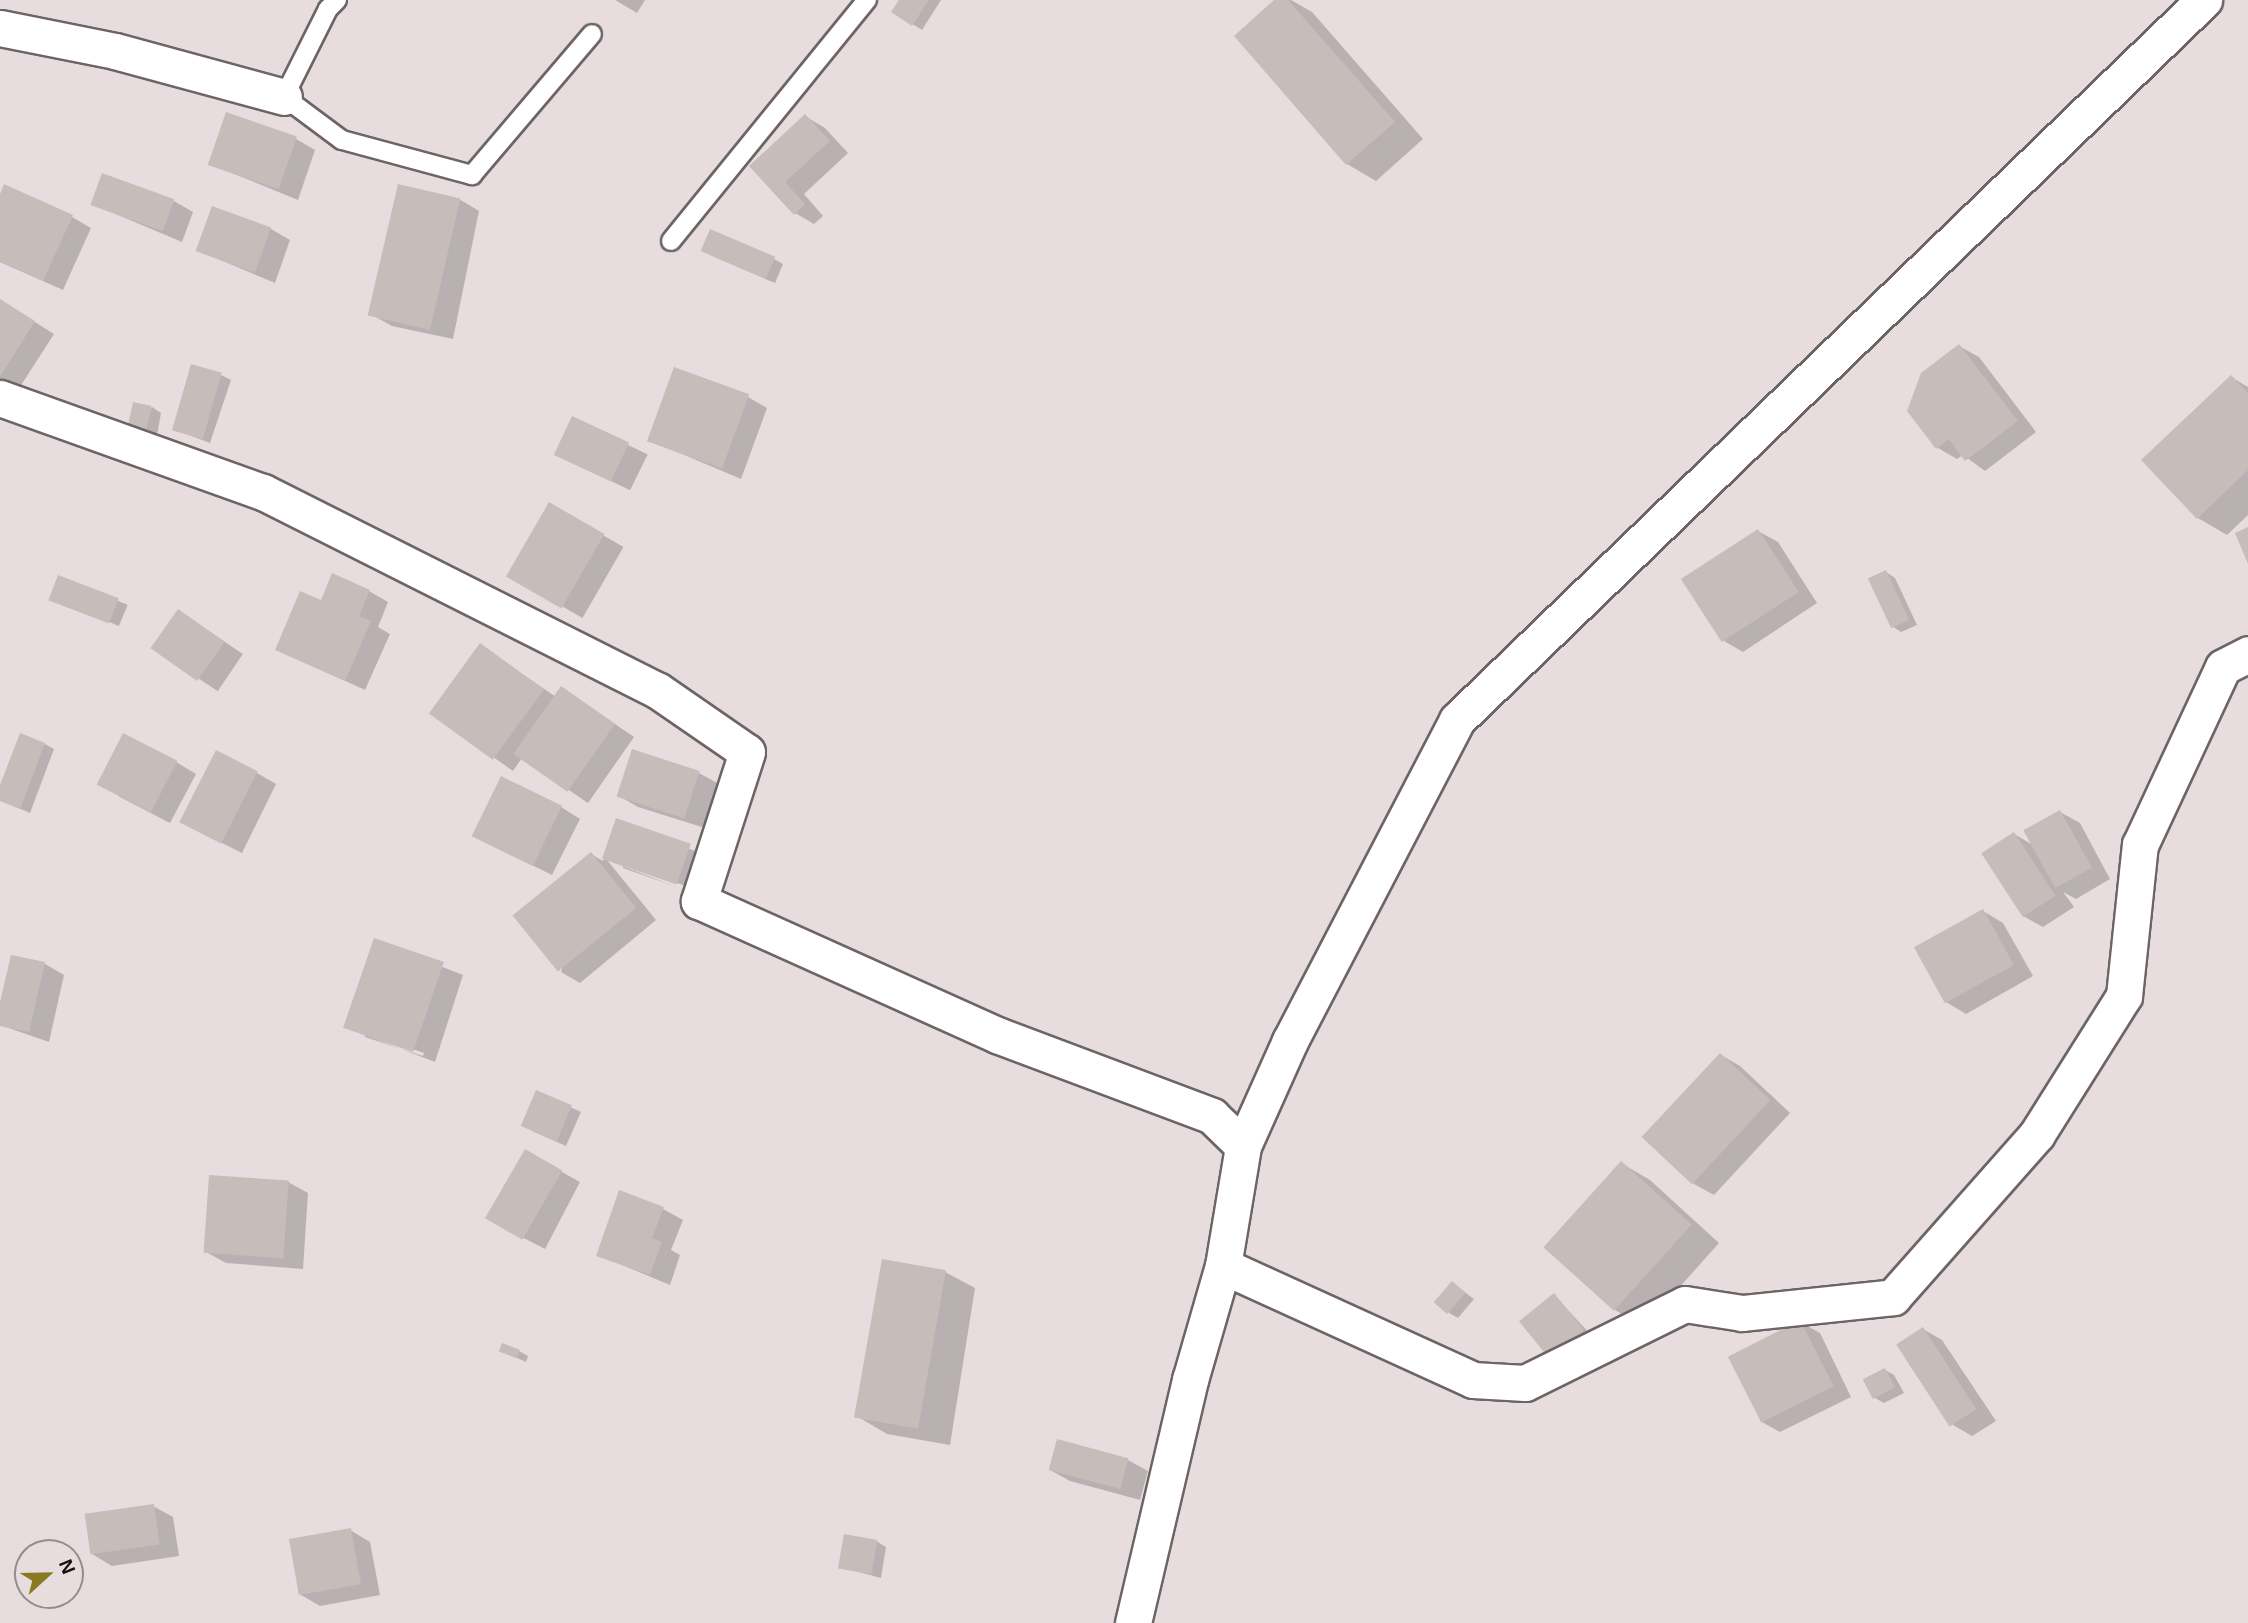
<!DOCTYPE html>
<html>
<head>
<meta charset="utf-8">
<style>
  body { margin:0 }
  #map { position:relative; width:2248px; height:1623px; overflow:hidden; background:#e8ddde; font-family:Arial,sans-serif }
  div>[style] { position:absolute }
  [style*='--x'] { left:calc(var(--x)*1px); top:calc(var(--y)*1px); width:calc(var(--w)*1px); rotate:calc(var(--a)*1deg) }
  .shadow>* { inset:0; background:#0003; transform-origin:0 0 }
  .building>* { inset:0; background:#c6bcba; transform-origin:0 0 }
  .roads { filter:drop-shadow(2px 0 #6e6466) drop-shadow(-2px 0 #6e6466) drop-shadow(0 2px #6e6466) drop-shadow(0 -2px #6e6466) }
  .service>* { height:18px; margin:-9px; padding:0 9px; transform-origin:9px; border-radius:9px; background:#fff }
  .minor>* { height:35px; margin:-17.5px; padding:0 17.5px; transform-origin:17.5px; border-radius:17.5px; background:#fff }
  span { translate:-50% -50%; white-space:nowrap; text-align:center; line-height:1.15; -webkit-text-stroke:5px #e8ddde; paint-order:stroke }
  .north { position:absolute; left:14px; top:1539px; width:70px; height:70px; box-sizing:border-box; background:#e8ddde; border:2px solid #948c8d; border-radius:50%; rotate:68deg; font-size:19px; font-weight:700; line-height:28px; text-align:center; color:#161213 }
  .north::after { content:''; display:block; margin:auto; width:24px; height:32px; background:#877a20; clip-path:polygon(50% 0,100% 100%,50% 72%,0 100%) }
</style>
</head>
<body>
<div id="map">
  <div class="shadow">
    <i style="clip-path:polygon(615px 0,645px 0,637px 13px)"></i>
    <i style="clip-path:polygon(901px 0,941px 0,922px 30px,893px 12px)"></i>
    <i style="clip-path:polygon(1277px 0,1291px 0,1312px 12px,1423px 139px,1376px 181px,1347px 164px)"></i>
    <i style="clip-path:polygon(805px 116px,825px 128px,848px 153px,804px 194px,823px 216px,814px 224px,795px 213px,751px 166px)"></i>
    <i style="clip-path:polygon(296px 139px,315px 150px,298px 200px,210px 164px)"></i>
    <i style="clip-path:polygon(0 198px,72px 217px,91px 228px,63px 290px,0 262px)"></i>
    <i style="clip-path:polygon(459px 199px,479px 211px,453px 339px,392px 326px,372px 315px)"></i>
    <i style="clip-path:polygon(174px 201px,193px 212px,182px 242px,92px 204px)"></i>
    <i style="clip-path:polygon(271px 229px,290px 240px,275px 283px,199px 251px)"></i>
    <i style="clip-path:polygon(712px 256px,774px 259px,783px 264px,775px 283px)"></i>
    <i style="clip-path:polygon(0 300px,54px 334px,18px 390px,0 379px)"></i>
    <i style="clip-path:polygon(1959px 346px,1979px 357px,2036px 432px,1985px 471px,1963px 455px,1957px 459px,1938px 448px,1909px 410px)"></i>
    <i style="clip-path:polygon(221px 375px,231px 380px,210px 443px,173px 429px)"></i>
    <i style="clip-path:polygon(2231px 377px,2248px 387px,2248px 515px,2227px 535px,2198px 518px)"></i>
    <i style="clip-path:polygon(748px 397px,767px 408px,741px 479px,649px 440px)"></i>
    <i style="clip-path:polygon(152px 407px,161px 413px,156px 441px,139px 438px)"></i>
    <i style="left:573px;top:418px;width:83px;height:40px;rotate:26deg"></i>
    <i style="left:549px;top:504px;width:86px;height:82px;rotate:30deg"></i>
    <i style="clip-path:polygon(1758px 531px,1778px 542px,1817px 603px,1743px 652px,1724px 641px)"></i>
    <i style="clip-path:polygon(1886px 572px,1895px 578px,1917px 625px,1901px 632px,1892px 626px)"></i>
    <i style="left:59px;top:577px;width:74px;height:23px;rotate:22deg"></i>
    <i style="clip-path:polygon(369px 591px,388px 602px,378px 627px,390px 634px,365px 690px,278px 650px,322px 602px)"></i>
    <i style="left:179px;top:611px;width:77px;height:45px;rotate:34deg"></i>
    <i style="clip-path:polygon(480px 645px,556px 697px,562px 688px,634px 737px,588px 803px,522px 758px,513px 771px,431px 713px)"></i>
    <i style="clip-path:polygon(45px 744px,54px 749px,30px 813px,0 800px,0 790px)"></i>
    <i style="clip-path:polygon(176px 762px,196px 774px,170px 823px,118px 796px)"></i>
    <i style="clip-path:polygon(257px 773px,276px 784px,242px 853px,202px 833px)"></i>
    <i style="clip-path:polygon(699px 773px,719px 784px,705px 828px,638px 807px,619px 796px)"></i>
    <i style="clip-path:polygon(561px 807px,580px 819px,552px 875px,493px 846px)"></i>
    <i style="clip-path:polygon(2060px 812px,2080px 823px,2110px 879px,2076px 899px,2063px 892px,2074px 907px,2043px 927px,2023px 916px,2014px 834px,2033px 845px)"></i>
    <i style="clip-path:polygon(evenodd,617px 820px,710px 857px,697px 895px,607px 860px,656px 920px,580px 983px,561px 972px,591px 854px,603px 861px,617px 820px,623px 865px,686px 886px,685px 890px,623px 868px,623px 865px)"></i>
    <i style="clip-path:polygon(1983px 911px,2003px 923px,2033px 976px,1966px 1014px,1946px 1002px)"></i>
    <i style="clip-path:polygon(evenodd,375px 941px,463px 975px,435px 1062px,347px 1028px,375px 941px,365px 1033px,424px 1053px,423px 1056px,365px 1037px,365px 1033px)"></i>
    <i style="clip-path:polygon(12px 957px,45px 964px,64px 975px,49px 1042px,0 1025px)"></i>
    <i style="clip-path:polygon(1721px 1055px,1740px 1066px,1790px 1113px,1714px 1195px,1694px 1184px,1644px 1138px)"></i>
    <i style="clip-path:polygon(537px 1092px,581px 1112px,566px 1146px,532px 1131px)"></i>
    <i style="clip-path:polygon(526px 1152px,580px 1182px,545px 1249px,510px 1231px)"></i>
    <i style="clip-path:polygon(1621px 1163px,1650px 1180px,1719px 1243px,1644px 1327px,1615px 1310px)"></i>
    <i style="clip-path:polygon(288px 1182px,308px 1193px,303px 1269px,226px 1263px,206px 1252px)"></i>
    <i style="clip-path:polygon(663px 1209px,683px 1220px,671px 1250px,680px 1255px,670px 1285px,598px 1255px)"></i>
    <i style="clip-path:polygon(945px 1272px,975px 1288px,950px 1445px,887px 1434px,858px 1417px)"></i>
    <i style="clip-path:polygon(1452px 1283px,1474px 1299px,1458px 1318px,1449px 1313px)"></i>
    <i style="clip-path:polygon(1554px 1295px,1592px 1336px,1559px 1363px)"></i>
    <i style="clip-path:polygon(1800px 1322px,1820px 1333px,1851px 1397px,1780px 1432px,1760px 1421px)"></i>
    <i style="clip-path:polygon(1923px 1329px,1942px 1340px,1996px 1421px,1972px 1436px,1953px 1425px)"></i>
    <i style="clip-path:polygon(501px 1351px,519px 1351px,528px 1356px,526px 1362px)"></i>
    <i style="clip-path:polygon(1885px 1370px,1894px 1375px,1904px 1393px,1884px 1403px,1875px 1398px)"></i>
    <i style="clip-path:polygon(1128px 1460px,1148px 1471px,1140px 1500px,1070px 1481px,1050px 1470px)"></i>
    <i style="clip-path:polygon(153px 1506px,173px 1517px,179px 1556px,112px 1566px,92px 1554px)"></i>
    <i style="clip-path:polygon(350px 1530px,370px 1542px,380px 1595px,320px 1606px,301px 1595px)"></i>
    <i style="clip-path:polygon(876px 1541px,886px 1547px,881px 1578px,840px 1567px)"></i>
  </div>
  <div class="building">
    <i style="clip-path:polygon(899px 0,929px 0,912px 26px,891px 12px)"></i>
    <i style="clip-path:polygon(1274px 0,1288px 0,1395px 122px,1346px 165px,1234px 36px)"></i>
    <i style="left:226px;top:112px;width:75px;height:56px;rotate:19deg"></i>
    <i style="clip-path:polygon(805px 114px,830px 141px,785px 182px,805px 204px,794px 215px,749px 166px)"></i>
    <i style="left:102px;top:173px;width:77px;height:34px;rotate:20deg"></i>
    <i style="clip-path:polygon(4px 184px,73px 215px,43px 281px,0 261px,0 194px)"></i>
    <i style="left:398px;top:184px;width:64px;height:135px;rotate:13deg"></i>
    <i style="left:212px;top:206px;width:63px;height:48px;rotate:20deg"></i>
    <i style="left:710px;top:229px;width:71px;height:24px;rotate:23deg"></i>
    <i style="clip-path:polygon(0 299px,35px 321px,0 377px)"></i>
    <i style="clip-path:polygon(1959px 344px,2018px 421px,1965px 461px,1949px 439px,1936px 449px,1907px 411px,1921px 373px)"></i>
    <i style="left:191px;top:364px;width:32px;height:69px;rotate:16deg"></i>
    <i style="left:674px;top:367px;width:80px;height:79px;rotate:20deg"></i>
    <i style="clip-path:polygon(2231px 375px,2248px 393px,2248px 470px,2197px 519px,2141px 460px)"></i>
    <i style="left:133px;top:402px;width:19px;height:31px;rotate:12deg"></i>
    <i style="left:572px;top:416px;width:63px;height:43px;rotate:25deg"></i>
    <i style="left:549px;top:502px;width:64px;height:86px;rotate:30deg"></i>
    <i style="clip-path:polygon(2248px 527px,2248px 564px,2235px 533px)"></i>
    <i style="left:1758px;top:529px;width:75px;height:92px;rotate:57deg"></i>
    <i style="left:1886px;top:570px;width:55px;height:20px;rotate:65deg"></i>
    <i style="clip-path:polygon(332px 573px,370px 590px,359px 616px,371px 621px,345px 681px,275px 650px,300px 591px,321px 600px)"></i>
    <i style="left:58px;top:575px;width:65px;height:27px;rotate:21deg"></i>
    <i style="left:178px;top:609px;width:57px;height:48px;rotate:35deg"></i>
    <i style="left:480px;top:643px;width:79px;height:87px;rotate:36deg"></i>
    <i style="left:561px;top:686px;width:66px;height:83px;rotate:35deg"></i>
    <i style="clip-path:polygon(20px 733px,45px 743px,20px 809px,0 801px,0 785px)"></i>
    <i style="left:123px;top:733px;width:61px;height:58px;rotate:27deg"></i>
    <i style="left:632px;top:749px;width:71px;height:50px;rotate:18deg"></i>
    <i style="left:216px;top:750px;width:47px;height:81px;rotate:27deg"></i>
    <i style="left:501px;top:776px;width:68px;height:67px;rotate:26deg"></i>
    <i style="left:2060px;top:810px;width:66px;height:42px;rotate:61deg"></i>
    <i style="left:616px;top:818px;width:79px;height:43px;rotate:19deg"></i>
    <i style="left:2014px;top:832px;width:76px;height:39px;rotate:57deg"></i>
    <i style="left:591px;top:852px;width:72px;height:101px;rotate:51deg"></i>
    <i style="left:1983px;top:909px;width:64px;height:79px;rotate:61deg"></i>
    <i style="left:374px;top:938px;width:74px;height:95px;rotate:19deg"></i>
    <i style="clip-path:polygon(11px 955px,45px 962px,29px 1032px,0 1026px,0 1002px)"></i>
    <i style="left:1720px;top:1053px;width:69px;height:115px;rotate:43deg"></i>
    <i style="left:536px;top:1090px;width:39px;height:39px;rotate:23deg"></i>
    <i style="left:525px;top:1149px;width:43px;height:80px;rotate:30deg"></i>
    <i style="left:1621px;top:1161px;width:95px;height:116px;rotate:42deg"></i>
    <i style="left:209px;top:1175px;width:80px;height:78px;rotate:4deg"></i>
    <i style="clip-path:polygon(619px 1190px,664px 1207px,652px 1238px,662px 1242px,650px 1275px,596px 1256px)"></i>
    <i style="left:882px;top:1259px;width:65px;height:161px;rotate:10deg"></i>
    <i style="left:1452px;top:1281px;width:18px;height:28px;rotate:41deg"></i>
    <i style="left:1554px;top:1293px;width:48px;height:45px;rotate:51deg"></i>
    <i style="left:1800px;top:1320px;width:74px;height:81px;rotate:63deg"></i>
    <i style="left:1923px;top:1327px;width:98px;height:32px;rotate:57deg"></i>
    <i style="left:502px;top:1343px;width:19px;height:9px;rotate:21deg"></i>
    <i style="left:1885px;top:1368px;width:22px;height:25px;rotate:63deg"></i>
    <i style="left:1057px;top:1439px;width:74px;height:32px;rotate:15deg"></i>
    <i style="left:154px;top:1504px;width:41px;height:70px;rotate:82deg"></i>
    <i style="left:351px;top:1528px;width:57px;height:63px;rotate:80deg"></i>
    <i style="left:844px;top:1534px;width:34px;height:35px;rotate:10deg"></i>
  </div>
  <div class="roads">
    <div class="service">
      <i style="--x:337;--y:0;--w:13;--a:135"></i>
      <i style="--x:328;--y:9;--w:98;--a:116.6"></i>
      <i style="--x:284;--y:97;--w:72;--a:36.6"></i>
      <i style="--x:342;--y:140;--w:135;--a:15.1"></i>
      <i style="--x:472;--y:175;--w:185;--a:-49.6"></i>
      <i style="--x:671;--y:241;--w:311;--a:-50.9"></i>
    </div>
    <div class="minor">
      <i style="--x:0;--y:28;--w:117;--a:11.3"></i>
      <i style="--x:115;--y:51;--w:175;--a:15.2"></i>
      <i style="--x:0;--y:398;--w:279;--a:19.7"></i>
      <i style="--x:263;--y:492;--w:441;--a:26.7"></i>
      <i style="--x:657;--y:690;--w:109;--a:34.6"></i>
      <i style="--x:747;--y:752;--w:157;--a:107.9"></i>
      <i style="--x:699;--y:901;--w:327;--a:24.2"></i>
      <i style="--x:997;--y:1035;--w:230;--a:20.6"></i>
      <i style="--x:1212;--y:1116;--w:43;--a:44.1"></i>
      <i style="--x:1223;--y:1266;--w:275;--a:24.5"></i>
      <i style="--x:1473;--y:1380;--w:52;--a:3.3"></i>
      <i style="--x:1525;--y:1383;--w:178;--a:-26.3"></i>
      <i style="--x:1685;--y:1304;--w:58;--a:9"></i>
      <i style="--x:1742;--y:1313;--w:152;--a:-6"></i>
      <i style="--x:1893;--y:1297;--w:217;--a:-48.5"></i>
      <i style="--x:2037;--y:1134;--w:163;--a:-57.8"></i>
      <i style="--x:2124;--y:996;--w:152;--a:-84"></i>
      <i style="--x:2140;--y:845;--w:196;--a:-65"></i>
      <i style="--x:2223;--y:667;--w:28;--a:-27"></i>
      <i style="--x:1133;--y:1623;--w:250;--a:-76.8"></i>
      <i style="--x:1190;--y:1380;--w:119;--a:-73.9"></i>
      <i style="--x:1223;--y:1266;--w:122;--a:-80.5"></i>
      <i style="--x:1243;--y:1146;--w:115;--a:-65.9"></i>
      <i style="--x:1290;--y:1041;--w:362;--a:-62.5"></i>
      <i style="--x:1457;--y:720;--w:1038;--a:-43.95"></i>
    </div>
  </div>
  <div class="north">N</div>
</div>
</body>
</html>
